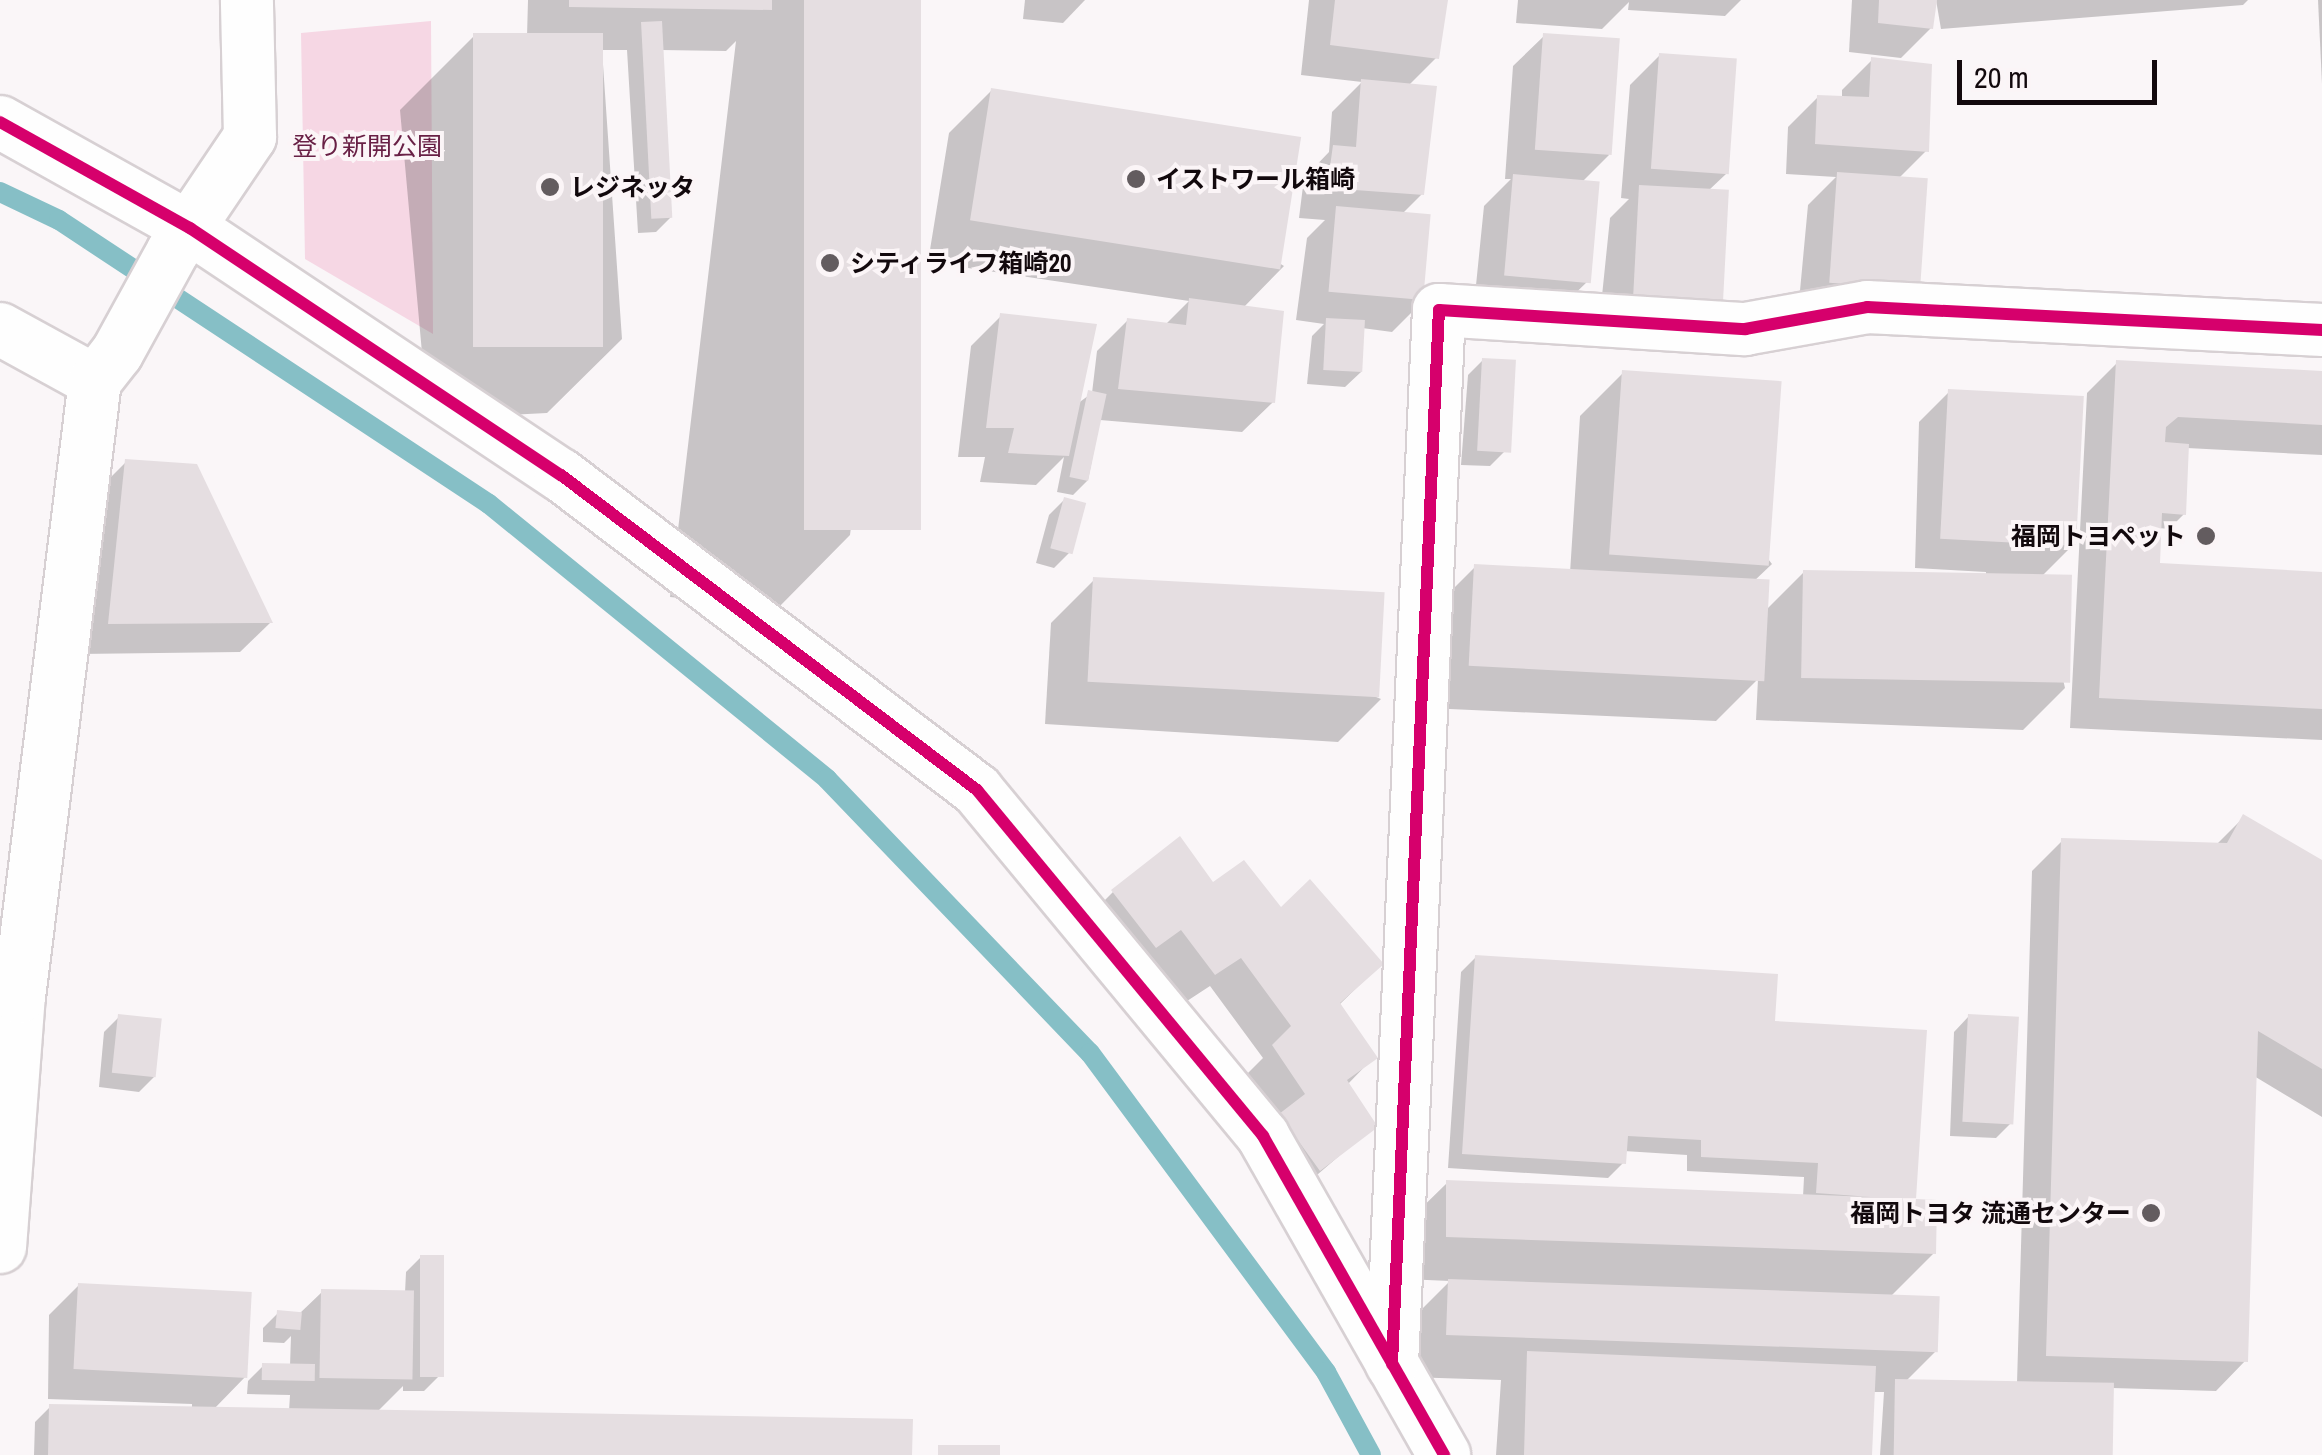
<!DOCTYPE html>
<html>
<head>
<meta charset="utf-8">
<style>
  body { margin:0 }
  #map { position:relative; width:2322px; height:1455px; overflow:hidden; background:#faf6f8; font-family:"Archivo Narrow","Noto Sans JP",sans-serif }
  div>[style] { position:absolute }
  [style*='--x'] { left:calc(var(--x)*1px); top:calc(var(--y)*1px); width:calc(var(--w)*1px); rotate:calc(var(--a)*1deg) }
  .green>* { inset:0; background:#f6d7e4 }
  .shadow>* { inset:0; background:#0003 }
  .stream>* { height:20px; margin:-10px; padding:0 10px; transform-origin:10px; border-radius:10px; background:#86bfc6 }
  .building>* { inset:0; background:#e5dee1; transform-origin:0 0 }
  .roads { filter:drop-shadow(2px 0 #d7d0d3) drop-shadow(-2px 0 #d7d0d3) drop-shadow(0 2px #d7d0d3) drop-shadow(0 -2px #d7d0d3) }
  .minor>* { height:52px; margin:-26px; padding:0 26px; transform-origin:26px; border-radius:26px; background:#fefefe }
  .cycleway>* { height:12px; margin:-6px; padding:0 6px; transform-origin:6px; border-radius:6px; background:#d6006c }
  .dots>* { width:28px; height:28px; translate:-50% -50%; box-sizing:border-box; border:5px solid #fbf5f7; border-radius:50% }
  span { translate:-50% -50%; white-space:nowrap; text-align:center; line-height:1.15; -webkit-text-stroke:8px #fbf5f7; paint-order:stroke }
  .park-label { font-size:25px; color:#682045 }
  .poi-label { font-size:25px; color:#12090d; font-weight:700 }
  .left { translate:0 -50%; text-align:left }
  .right { translate:-100% -50%; text-align:right }
  .scale { position:absolute; left:1957px; top:60px; width:200px; height:45px; box-sizing:border-box; border:5px solid #12090d; border-top:0; padding-left:12px; font-size:30px; line-height:35px; white-space:nowrap; color:#12090d; -webkit-text-stroke:8px #fbf5f7; paint-order:stroke }
</style>
</head>
<body>
<div id="map">
  <div class="green">
    <i style="clip-path:polygon(431px 21px,433px 334px,305px 259px,301px 33px)"></i>
  </div>
  <div class="shadow">
    <i style="clip-path:polygon(528px 0,919px 0,850px 535px,778px 608px,670px 597px,736px 41px,726px 51px,661px 50px,671px 217px,656px 232px,638px 233px,627px 50px,602px 50px,622px 339px,547px 413px,428px 419px,400px 110px,474px 36px,527px 36px)"></i>
    <i style="clip-path:polygon(1025px 0,1085px 0,1063px 23px,1023px 19px)"></i>
    <i style="clip-path:polygon(1309px 0,1445px 0,1436px 58px,1408px 86px,1422px 194px,1402px 214px,1422px 302px,1392px 332px,1362px 328px,1361px 372px,1345px 387px,1307px 384px,1312px 336px,1324px 324px,1296px 320px,1307px 238px,1325px 220px,1299px 218px,1304px 178px,1329px 152px,1332px 112px,1362px 82px,1301px 75px)"></i>
    <i style="clip-path:polygon(1518px 0,1741px 0,1725px 16px,1628px 10px,1629px 2px,1602px 29px,1516px 23px)"></i>
    <i style="clip-path:polygon(1852px 0,1934px 0,1931px 28px,1901px 58px,1849px 52px)"></i>
    <i style="clip-path:polygon(1936px 0,2248px 0,2243px 5px,1941px 29px)"></i>
    <i style="clip-path:polygon(2318px 0,2322px 0,2322px 84px)"></i>
    <i style="clip-path:polygon(1544px 36px,1609px 155px,1581px 183px,1588px 281px,1557px 311px,1474px 305px,1484px 206px,1511px 179px,1505px 179px,1513px 66px)"></i>
    <i style="clip-path:polygon(1660px 55px,1726px 174px,1708px 191px,1718px 299px,1688px 329px,1599px 325px,1610px 218px,1629px 199px,1621px 198px,1630px 85px)"></i>
    <i style="clip-path:polygon(1872px 60px,1927px 150px,1899px 178px,1918px 287px,1798px 312px,1808px 205px,1836px 177px,1786px 174px,1788px 127px,1818px 97px,1842px 98px,1842px 90px)"></i>
    <i style="clip-path:polygon(992px 90px,1284px 266px,1243px 308px,1273px 402px,1242px 432px,1100px 420px,1088px 480px,1073px 495px,1057px 492px,1064px 457px,1036px 485px,980px 482px,985px 457px,958px 457px,971px 346px,1001px 316px,1077px 404px,1092px 393px,1097px 351px,1127px 321px,1165px 325px,1189px 301px,928px 262px,949px 133px)"></i>
    <i style="clip-path:polygon(1483px 360px,1505px 451px,1490px 466px,1461px 465px,1468px 375px)"></i>
    <i style="clip-path:polygon(2117px 363px,2322px 374px,2322px 455px,2187px 448px,2184px 514px,2169px 529px,2159px 528px,2157px 570px,2322px 574px,2322px 740px,2070px 728px,2087px 393px)"></i>
    <i style="clip-path:polygon(1623px 373px,1772px 564px,1752px 583px,1764px 612px,1804px 572px,1986px 577px,1986px 572px,1915px 568px,1919px 422px,1949px 392px,2073px 545px,2040px 578px,2065px 688px,2023px 730px,1756px 720px,1758px 679px,1716px 721px,1428px 708px,1432px 610px,1475px 567px,1570px 573px,1580px 416px)"></i>
    <i style="clip-path:polygon(126px 462px,270px 623px,240px 652px,79px 654px,96px 492px)"></i>
    <i style="clip-path:polygon(1064px 500px,1069px 553px,1054px 568px,1036px 563px,1049px 515px)"></i>
    <i style="clip-path:polygon(1094px 580px,1381px 699px,1338px 742px,1045px 724px,1051px 623px)"></i>
    <i style="clip-path:polygon(2244px 817px,2322px 863px,2322px 1117px,2254px 1076px,2246px 1360px,2216px 1391px,2112px 1388px,2112px 1455px,1880px 1455px,1884px 1392px,1872px 1392px,1870px 1455px,1496px 1455px,1501px 1380px,1408px 1377px,1407px 1324px,1450px 1281px,1404px 1279px,1404px 1225px,1447px 1183px,1803px 1197px,1804px 1177px,1687px 1171px,1687px 1155px,1624px 1151px,1623px 1163px,1608px 1178px,1448px 1168px,1461px 972px,1476px 957px,1773px 1023px,1914px 1198px,1934px 1253px,1889px 1298px,1937px 1350px,1906px 1381px,2017px 1383px,2032px 871px,2062px 841px,2215px 846px)"></i>
    <i style="clip-path:polygon(1213px 886px,1281px 911px,1381px 964px,1339px 1005px,1374px 1057px,1347px 1085px,1374px 1126px,1289px 1199px,1244px 1077px,1263px 1058px,1210px 986px,1184px 1003px,1083px 922px,1113px 892px)"></i>
    <i style="clip-path:polygon(1969px 1016px,2011px 1123px,1996px 1138px,1950px 1136px,1954px 1032px)"></i>
    <i style="clip-path:polygon(119px 1017px,154px 1077px,139px 1092px,99px 1087px,104px 1032px)"></i>
    <i style="clip-path:polygon(421px 1257px,439px 1376px,424px 1391px,403px 1391px,403px 1386px,377px 1412px,910px 1455px,34px 1455px,35px 1422px,50px 1407px,192px 1409px,192px 1404px,48px 1399px,49px 1315px,79px 1285px,247px 1375px,213px 1410px,289px 1411px,290px 1395px,247px 1394px,248px 1381px,263px 1366px,290px 1366px,291px 1336px,284px 1343px,263px 1342px,263px 1328px,278px 1313px,299px 1314px,322px 1292px,405px 1293px,406px 1272px)"></i>
  </div>
  <div class="stream">
    <i style="--x:0;--y:192;--w:65;--a:25.4"></i>
    <i style="--x:59;--y:220;--w:515;--a:33.44"></i>
    <i style="--x:489;--y:504;--w:436;--a:39.1"></i>
    <i style="--x:827;--y:779;--w:380;--a:46.2"></i>
    <i style="--x:1090;--y:1053;--w:397;--a:53.5"></i>
    <i style="--x:1326;--y:1372;--w:94;--a:61.5"></i>
  </div>
  <div class="building">
    <i style="clip-path:polygon(569px 0,772px 0,772px 10px,569px 7px)"></i>
    <i style="left:804px;top:0;width:117px;height:530px"></i>
    <i style="clip-path:polygon(1335px 0,1448px 0,1439px 59px,1330px 45px)"></i>
    <i style="clip-path:polygon(1879px 0,1937px 0,1933px 29px,1878px 23px)"></i>
    <i style="left:662px;top:21px;width:197px;height:21px;rotate:87deg"></i>
    <i style="left:473px;top:33px;width:130px;height:314px"></i>
    <i style="left:1543px;top:33px;width:77px;height:117px;rotate:4deg"></i>
    <i style="left:1659px;top:53px;width:78px;height:116px;rotate:4deg"></i>
    <i style="clip-path:polygon(1871px 57px,1932px 64px,1929px 152px,1815px 144px,1817px 95px,1869px 97px)"></i>
    <i style="clip-path:polygon(1361px 79px,1437px 86px,1424px 195px,1327px 188px,1333px 145px,1356px 147px)"></i>
    <i style="left:991px;top:88px;width:314px;height:134px;rotate:9deg"></i>
    <i style="left:1837px;top:172px;width:91px;height:111px;rotate:4deg"></i>
    <i style="left:1513px;top:174px;width:87px;height:102px;rotate:5deg"></i>
    <i style="left:1639px;top:185px;width:90px;height:112px;rotate:3deg"></i>
    <i style="left:1336px;top:206px;width:95px;height:86px;rotate:5deg"></i>
    <i style="clip-path:polygon(1189px 298px,1284px 311px,1275px 403px,1118px 389px,1127px 318px,1186px 325px)"></i>
    <i style="clip-path:polygon(1000px 313px,1097px 324px,1069px 456px,1008px 453px,1014px 428px,986px 428px)"></i>
    <i style="left:1326px;top:318px;width:39px;height:52px;rotate:3deg"></i>
    <i style="left:1482px;top:358px;width:34px;height:93px;rotate:3deg"></i>
    <i style="clip-path:polygon(2116px 360px,2322px 371px,2322px 425px,2178px 417px,2166px 427px,2165px 442px,2189px 444px,2186px 515px,2162px 513px,2160px 563px,2322px 572px,2322px 709px,2099px 698px)"></i>
    <i style="left:1622px;top:370px;width:160px;height:185px;rotate:4deg"></i>
    <i style="left:1948px;top:389px;width:136px;height:150px;rotate:3deg"></i>
    <i style="left:1088px;top:390px;width:19px;height:89px;rotate:12deg"></i>
    <i style="clip-path:polygon(125px 459px,197px 464px,273px 623px,108px 624px)"></i>
    <i style="left:1064px;top:497px;width:23px;height:53px;rotate:15deg"></i>
    <i style="left:1474px;top:564px;width:296px;height:102px;rotate:3deg"></i>
    <i style="left:1803px;top:570px;width:269px;height:108px;rotate:1deg"></i>
    <i style="left:1093px;top:577px;width:292px;height:105px;rotate:3deg"></i>
    <i style="clip-path:polygon(2243px 814px,2322px 860px,2322px 1069px,2258px 1031px,2248px 1362px,2046px 1356px,2061px 838px,2227px 843px)"></i>
    <i style="clip-path:polygon(1180px 836px,1213px 882px,1244px 860px,1281px 907px,1310px 879px,1384px 964px,1340px 1003px,1378px 1058px,1347px 1080px,1378px 1127px,1320px 1171px,1279px 1114px,1305px 1094px,1272px 1045px,1291px 1026px,1241px 958px,1215px 975px,1181px 930px,1156px 948px,1111px 890px)"></i>
    <i style="clip-path:polygon(1475px 955px,1778px 974px,1775px 1021px,1927px 1030px,1916px 1199px,1937px 1200px,1936px 1254px,1446px 1237px,1446px 1180px,1871px 1197px,1816px 1193px,1818px 1163px,1701px 1157px,1701px 1140px,1628px 1136px,1626px 1164px,1462px 1154px)"></i>
    <i style="left:118px;top:1014px;width:44px;height:59px;rotate:6deg"></i>
    <i style="left:1968px;top:1014px;width:51px;height:108px;rotate:3deg"></i>
    <i style="left:420px;top:1255px;width:24px;height:122px"></i>
    <i style="left:1448px;top:1279px;width:492px;height:56px;rotate:2deg"></i>
    <i style="left:78px;top:1283px;width:174px;height:86px;rotate:3deg"></i>
    <i style="left:321px;top:1289px;width:93px;height:89px;rotate:1deg"></i>
    <i style="left:277px;top:1310px;width:25px;height:18px;rotate:5deg"></i>
    <i style="clip-path:polygon(1527px 1351px,1876px 1366px,1872px 1455px,1524px 1455px)"></i>
    <i style="left:262px;top:1363px;width:53px;height:17px;rotate:1deg"></i>
    <i style="left:1895px;top:1379px;width:219px;height:76px;rotate:1deg"></i>
    <i style="clip-path:polygon(49px 1404px,913px 1419px,912px 1455px,48px 1455px)"></i>
    <i style="left:938px;top:1445px;width:62px;height:10px"></i>
  </div>
  <div class="roads">
    <div class="minor">
      <i style="--x:0;--y:122;--w:218;--a:29.2"></i>
      <i style="--x:190;--y:228;--w:446;--a:33.7"></i>
      <i style="--x:561;--y:475;--w:522;--a:37.13"></i>
      <i style="--x:977;--y:790;--w:449;--a:50.4"></i>
      <i style="--x:1263;--y:1136;--w:367;--a:60.4"></i>
      <i style="--x:0;--y:329;--w:108;--a:28.7"></i>
      <i style="--x:0;--y:1247;--w:251;--a:-85.7"></i>
      <i style="--x:19;--y:997;--w:621;--a:-82.97"></i>
      <i style="--x:95;--y:381;--w:36;--a:-52"></i>
      <i style="--x:117;--y:353;--w:116;--a:-61.2"></i>
      <i style="--x:173;--y:251;--w:138;--a:-56"></i>
      <i style="--x:250;--y:137;--w:137;--a:-91.3"></i>
      <i style="--x:1392;--y:1364;--w:1055;--a:-87.45"></i>
      <i style="--x:1439;--y:310;--w:307;--a:3.6"></i>
      <i style="--x:1745;--y:329;--w:124;--a:-10.2"></i>
      <i style="--x:1867;--y:307;--w:456;--a:2.9"></i>
    </div>
  </div>
  <div class="cycleway">
    <i style="--x:0;--y:122;--w:218;--a:29.2"></i>
    <i style="--x:190;--y:228;--w:446;--a:33.7"></i>
    <i style="--x:561;--y:475;--w:522;--a:37.13"></i>
    <i style="--x:977;--y:790;--w:449;--a:50.4"></i>
    <i style="--x:1263;--y:1136;--w:367;--a:60.4"></i>
    <i style="--x:1392;--y:1364;--w:1055;--a:-87.45"></i>
    <i style="--x:1439;--y:310;--w:307;--a:3.6"></i>
    <i style="--x:1745;--y:329;--w:124;--a:-10.2"></i>
    <i style="--x:1867;--y:307;--w:456;--a:2.9"></i>
  </div>
  <div class="dots">
    <i style="left:1136px;top:179px;background:#635c5f"></i>
    <i style="left:550px;top:187px;background:#635c5f"></i>
    <i style="left:830px;top:263px;background:#635c5f"></i>
    <i style="left:2206px;top:536px;background:#635c5f"></i>
    <i style="left:2151px;top:1213px;background:#635c5f"></i>
  </div>
  <div class="park-label">
    <span style="left:367px;top:146px">登り新開公園</span>
  </div>
  <div class="poi-label">
    <span class="left" style="left:1156px;top:179px">イストワール箱崎</span>
    <span class="left" style="left:570px;top:187px">レジネッタ</span>
    <span class="left" style="left:850px;top:263px">シティライフ箱崎20</span>
    <span class="right" style="left:2186px;top:536px">福岡トヨペット</span>
    <span class="right" style="left:2131px;top:1213px">福岡トヨタ 流通センター</span>
  </div>
  <div class="scale">20 m</div>
</div>
</body>
</html>
